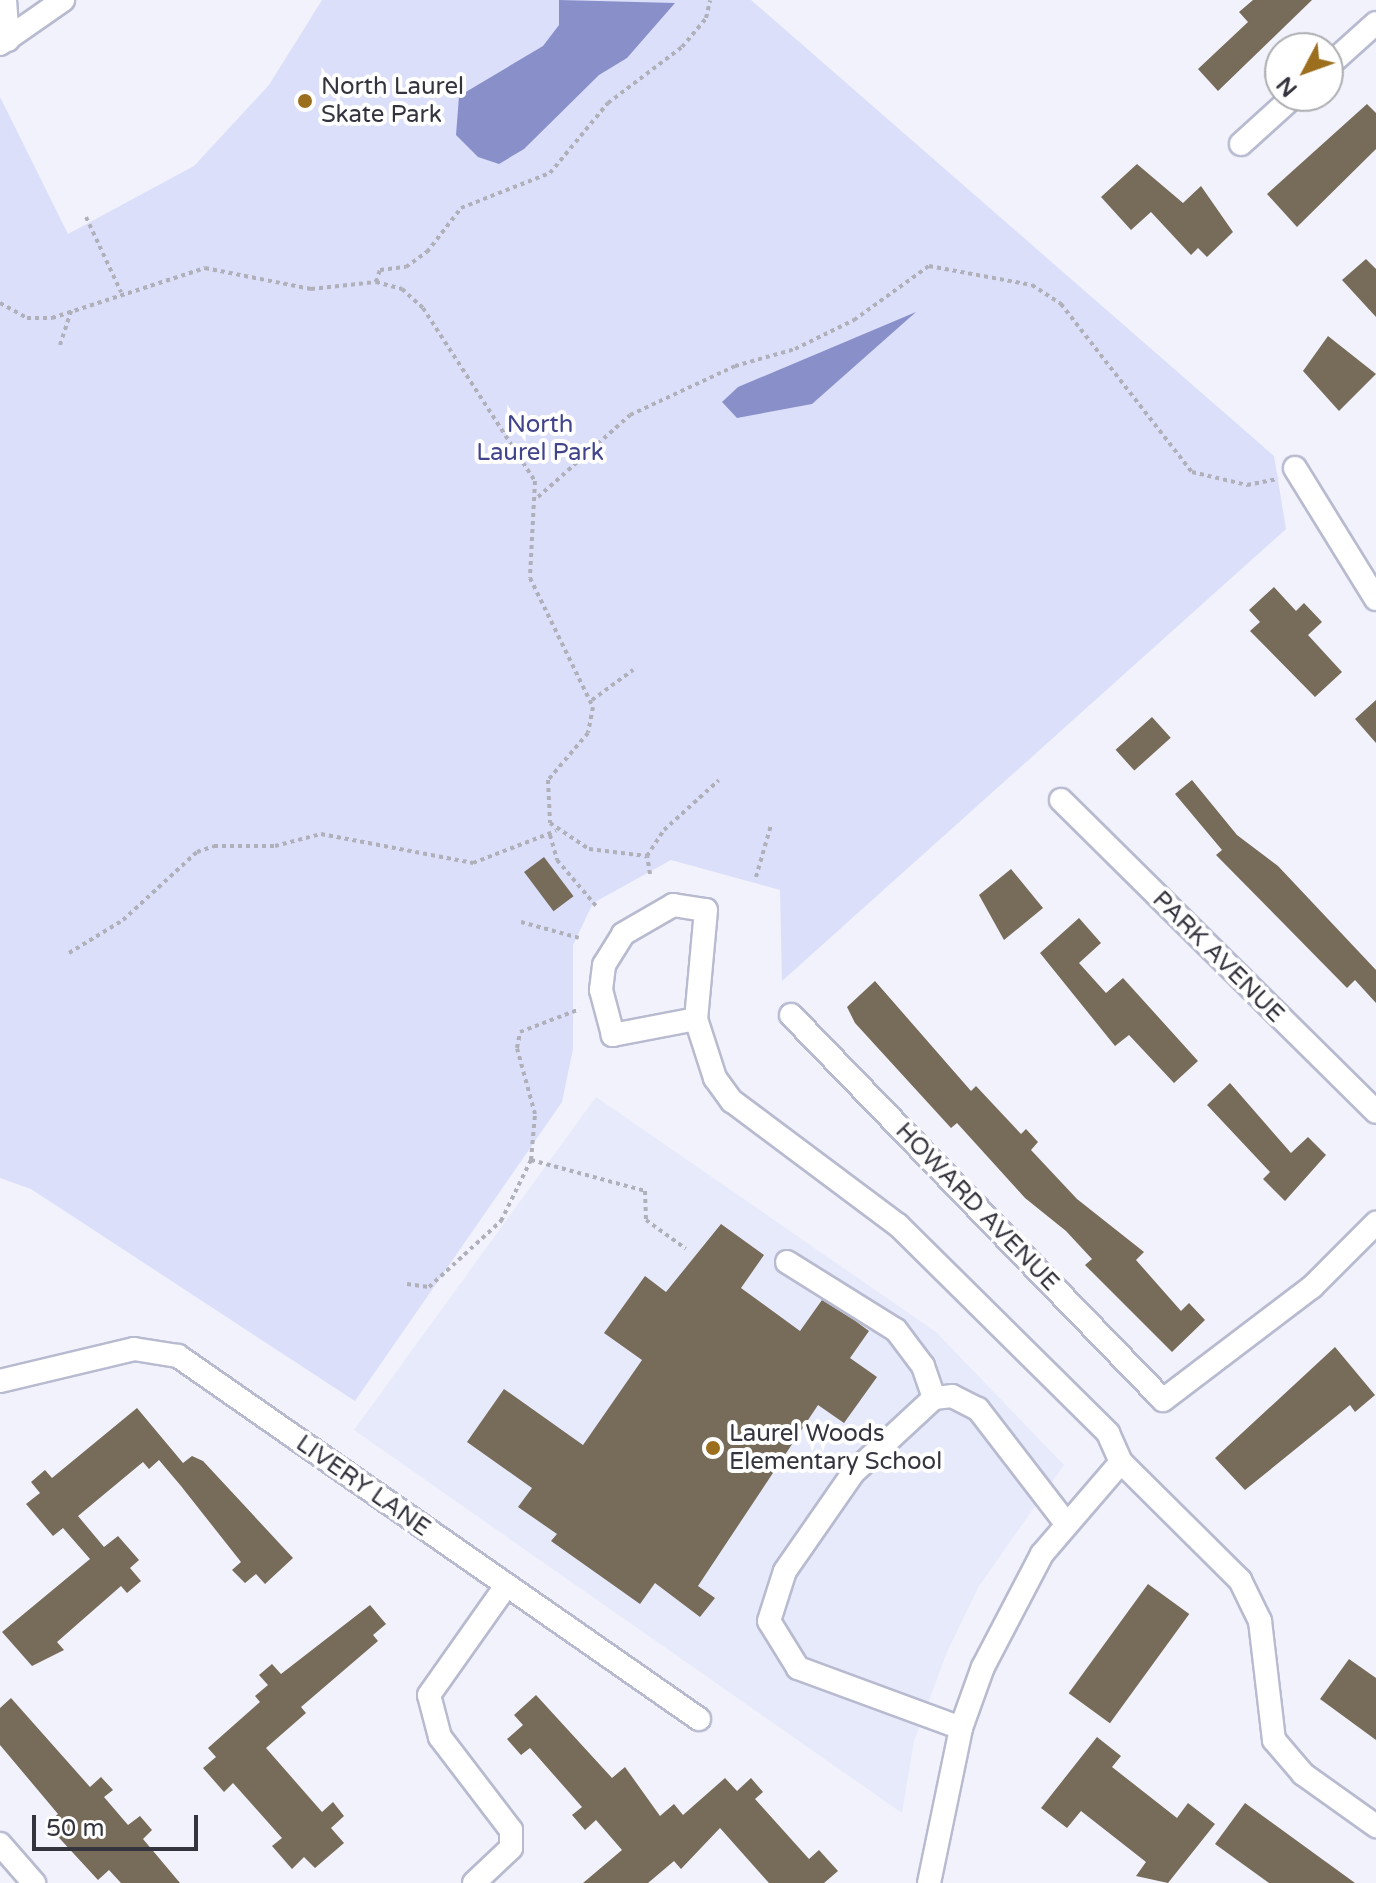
<!DOCTYPE html>
<html>
<head>
<meta charset="utf-8">
<style>
  body { margin:0 }
  #map { position:relative; width:1376px; height:1883px; overflow:hidden; background:#f1f2fb; font-family:"Varela Round",sans-serif }
  div>[style] { position:absolute }
  [style*='--x'] { left:calc(var(--x)*1px); top:calc(var(--y)*1px); width:calc(var(--w)*1px); rotate:calc(var(--a)*1deg) }
  .built>* { inset:0; background:#e7eafb }
  .green>* { inset:0; background:#dbdffa }
  .water>* { inset:0; background:#8990c9 }
  .building>* { inset:0; background:#776b5a; transform-origin:0 0 }
  .path>* { height:4px; margin-top:-2px; transform-origin:0; background:repeating-linear-gradient(90deg,#afb0b9 0 4px,transparent 0 8px) }
  .roads { filter:drop-shadow(2px 0 #b8bbd0) drop-shadow(-2px 0 #b8bbd0) drop-shadow(0 2px #b8bbd0) drop-shadow(0 -2px #b8bbd0) }
  .minor>* { height:22px; margin:-11px; padding:0 11px; transform-origin:11px; border-radius:11px; background:#fff }
  .dots>* { width:22px; height:22px; translate:-50% -50%; box-sizing:border-box; border:4px solid #fff; border-radius:50% }
  span { translate:-50% -50%; white-space:nowrap; text-align:center; line-height:1.15; -webkit-text-stroke:8px #fff; paint-order:stroke }
  .poi-label { font-size:24px; color:#33343d }
  .left { translate:0 -50%; text-align:left }
  .park-label { font-size:24px; color:#41448b }
  .street-label { font-size:24px; color:#33343d }
  .north { position:absolute; left:1264px; top:32px; width:80px; height:80px; box-sizing:border-box; background:#fff; border:2px solid #adaeb1; border-radius:50%; rotate:229deg; font-size:22px; font-weight:700; line-height:32px; text-align:center; color:#33343d }
  .north::after { content:''; display:block; margin:auto; width:28px; height:36px; background:#9c6f1f; clip-path:polygon(50% 0,100% 100%,50% 72%,0 100%) }
  .scale { position:absolute; left:32px; top:1815px; width:166px; height:36px; box-sizing:border-box; border:4px solid #33343d; border-top:0; padding-left:10px; font-size:24px; line-height:28px; white-space:nowrap; color:#33343d; -webkit-text-stroke:6px #fff; paint-order:stroke }
</style>
</head>
<body>
<div id="map">
  <div class="built">
    <i style="clip-path:polygon(596px 1097px,936px 1332px,1064px 1465px,979px 1586px,947px 1652px,914px 1741px,902px 1813px,354px 1430px)"></i>
  </div>
  <div class="green">
    <i style="clip-path:polygon(322px 0,751px 0,1274px 456px,1286px 529px,782px 981px,780px 890px,671px 860px,593px 903px,573px 945px,573px 1049px,562px 1102px,355px 1401px,31px 1189px,0 1178px,0 97px,68px 234px,194px 166px,269px 85px)"></i>
  </div>
  <div class="water">
    <i style="clip-path:polygon(559px 0,675px 3px,627px 58px,599px 75px,524px 149px,499px 164px,478px 157px,456px 135px,459px 96px,543px 46px,559px 25px)"></i>
    <i style="clip-path:polygon(916px 312px,812px 404px,737px 418px,722px 402px,738px 387px)"></i>
  </div>
  <div class="building">
    <i style="clip-path:polygon(1253px 0,1312px 0,1218px 91px,1198px 69px,1248px 22px,1239px 12px)"></i>
    <i style="clip-path:polygon(1367px 104px,1376px 113px,1376px 149px,1297px 227px,1267px 194px)"></i>
    <i style="clip-path:polygon(1137px 164px,1183px 203px,1201px 186px,1233px 232px,1207px 257px,1198px 248px,1191px 255px,1151px 212px,1131px 230px,1101px 197px)"></i>
    <i style="clip-path:polygon(1366px 259px,1376px 269px,1376px 317px,1342px 280px)"></i>
    <i style="clip-path:polygon(1328px 336px,1376px 374px,1339px 411px,1303px 371px)"></i>
    <i style="clip-path:polygon(1274px 587px,1296px 611px,1304px 603px,1322px 622px,1308px 635px,1342px 672px,1315px 697px,1250px 631px,1260px 622px,1249px 610px)"></i>
    <i style="clip-path:polygon(1376px 700px,1376px 743px,1355px 719px)"></i>
    <i style="left:1152px;top:717px;width:28px;height:49px;rotate:48deg"></i>
    <i style="clip-path:polygon(1192px 780px,1237px 835px,1278px 866px,1376px 970px,1376px 1003px,1355px 980px,1347px 988px,1216px 855px,1222px 850px,1175px 794px)"></i>
    <i style="left:544px;top:857px;width:49px;height:25px;rotate:53deg"></i>
    <i style="clip-path:polygon(1011px 869px,1043px 908px,1004px 940px,979px 895px)"></i>
    <i style="clip-path:polygon(1079px 918px,1101px 943px,1079px 963px,1106px 993px,1123px 978px,1198px 1061px,1174px 1083px,1129px 1035px,1115px 1046px,1040px 953px)"></i>
    <i style="clip-path:polygon(875px 981px,971px 1091px,976px 1086px,1021px 1134px,1026px 1129px,1038px 1142px,1031px 1150px,1077px 1199px,1144px 1252px,1136px 1260px,1181px 1311px,1189px 1303px,1205px 1320px,1172px 1352px,1085px 1265px,1092px 1259px,1066px 1231px,1025px 1198px,957px 1123px,951px 1128px,855px 1023px,847px 1007px)"></i>
    <i style="clip-path:polygon(1230px 1083px,1291px 1153px,1308px 1137px,1326px 1155px,1285px 1201px,1263px 1179px,1270px 1172px,1207px 1105px)"></i>
    <i style="clip-path:polygon(721px 1224px,764px 1255px,741px 1288px,800px 1331px,822px 1300px,854px 1320px,869px 1331px,850px 1358px,877px 1377px,844px 1423px,818px 1405px,698px 1586px,715px 1598px,700px 1617px,655px 1583px,640px 1604px,551px 1541px,557px 1534px,518px 1507px,532px 1488px,467px 1442px,504px 1389px,583px 1445px,642px 1360px,604px 1333px,645px 1276px,666px 1292px)"></i>
    <i style="clip-path:polygon(1335px 1347px,1375px 1395px,1355px 1412px,1350px 1405px,1245px 1490px,1215px 1458px)"></i>
    <i style="clip-path:polygon(137px 1408px,183px 1463px,192px 1456px,203px 1461px,293px 1558px,265px 1584px,256px 1574px,245px 1583px,232px 1570px,241px 1562px,181px 1486px,159px 1460px,149px 1469px,143px 1462px,78px 1516px,104px 1547px,118px 1536px,139px 1560px,130px 1568px,141px 1581px,127px 1593px,121px 1586px,57px 1642px,64px 1650px,32px 1666px,2px 1632px,90px 1559px,63px 1528px,53px 1536px,26px 1504px,40px 1493px,31px 1482px,45px 1470px,52px 1478px)"></i>
    <i style="left:1148px;top:1584px;width:51px;height:135px;rotate:36deg"></i>
    <i style="clip-path:polygon(370px 1605px,386px 1624px,373px 1635px,378px 1641px,301px 1707px,306px 1713px,266px 1748px,322px 1812px,333px 1802px,344px 1816px,331px 1828px,344px 1843px,315px 1868px,304px 1857px,292px 1869px,272px 1846px,282px 1838px,233px 1783px,224px 1792px,203px 1768px,216px 1757px,208px 1748px,260px 1702px,255px 1696px,268px 1685px,259px 1675px,272px 1664px,281px 1674px)"></i>
    <i style="clip-path:polygon(1349px 1659px,1376px 1678px,1376px 1740px,1320px 1699px)"></i>
    <i style="clip-path:polygon(536px 1695px,612px 1778px,625px 1767px,660px 1816px,674px 1804px,683px 1815px,725px 1778px,737px 1791px,751px 1778px,763px 1792px,755px 1799px,809px 1859px,819px 1850px,838px 1871px,824px 1883px,769px 1883px,720px 1828px,681px 1869px,674px 1861px,648px 1883px,583px 1883px,622px 1850px,596px 1820px,585px 1830px,572px 1815px,582px 1807px,530px 1748px,521px 1755px,507px 1739px,523px 1725px,514px 1715px)"></i>
    <i style="clip-path:polygon(11px 1698px,90px 1787px,101px 1777px,113px 1790px,104px 1797px,128px 1825px,140px 1816px,152px 1830px,143px 1839px,180px 1883px,121px 1883px,109px 1870px,98px 1880px,62px 1841px,47px 1824px,58px 1814px,0 1745px,0 1708px)"></i>
    <i style="clip-path:polygon(1097px 1737px,1121px 1756px,1112px 1767px,1177px 1818px,1188px 1803px,1215px 1824px,1168px 1883px,1136px 1876px,1146px 1862px,1081px 1811px,1067px 1828px,1041px 1808px)"></i>
    <i style="clip-path:polygon(1245px 1803px,1355px 1883px,1269px 1883px,1215px 1844px)"></i>
  </div>
  <div class="path">
    <i style="--x:86;--y:217;--w:83;--a:65"></i>
    <i style="--x:376;--y:282;--w:13;--a:-72"></i>
    <i style="--x:380;--y:270;--w:26;--a:-7"></i>
    <i style="--x:406;--y:267;--w:26;--a:-36"></i>
    <i style="--x:427;--y:252;--w:56;--a:-52.3"></i>
    <i style="--x:461;--y:208;--w:96;--a:-21.5"></i>
    <i style="--x:550;--y:173;--w:91;--a:-50.4"></i>
    <i style="--x:608;--y:103;--w:93;--a:-37.1"></i>
    <i style="--x:682;--y:47;--w:38;--a:-50"></i>
    <i style="--x:706;--y:18;--w:18;--a:-77"></i>
    <i style="--x:0;--y:303;--w:31;--a:29"></i>
    <i style="--x:27;--y:318;--w:25;--a:0"></i>
    <i style="--x:52;--y:318;--w:161;--a:-18.1"></i>
    <i style="--x:205;--y:268;--w:108;--a:11.2"></i>
    <i style="--x:311;--y:289;--w:65;--a:-6.1"></i>
    <i style="--x:376;--y:282;--w:27;--a:15"></i>
    <i style="--x:402;--y:289;--w:28;--a:42"></i>
    <i style="--x:423;--y:308;--w:206;--a:57.1"></i>
    <i style="--x:535;--y:481;--w:97;--a:93"></i>
    <i style="--x:530;--y:578;--w:144;--a:64"></i>
    <i style="--x:593;--y:707;--w:26;--a:101"></i>
    <i style="--x:588;--y:733;--w:62;--a:130.4"></i>
    <i style="--x:548;--y:780;--w:43;--a:87.3"></i>
    <i style="--x:550;--y:823;--w:47;--a:33.7"></i>
    <i style="--x:589;--y:849;--w:58;--a:6.9"></i>
    <i style="--x:60;--y:345;--w:36;--a:-72"></i>
    <i style="--x:538;--y:497;--w:123;--a:-41.7"></i>
    <i style="--x:630;--y:415;--w:116;--a:-25"></i>
    <i style="--x:735;--y:366;--w:62;--a:-15.8"></i>
    <i style="--x:795;--y:349;--w:66;--a:-26.2"></i>
    <i style="--x:854;--y:320;--w:92;--a:-35.8"></i>
    <i style="--x:929;--y:266;--w:105;--a:10.5"></i>
    <i style="--x:1032;--y:285;--w:35;--a:33"></i>
    <i style="--x:1061;--y:304;--w:213;--a:52.1"></i>
    <i style="--x:1192;--y:472;--w:57;--a:13.3"></i>
    <i style="--x:1247;--y:485;--w:32;--a:-11"></i>
    <i style="--x:592;--y:700;--w:51;--a:-36.2"></i>
    <i style="--x:550;--y:835;--w:26;--a:74"></i>
    <i style="--x:557;--y:860;--w:62;--a:49.6"></i>
    <i style="--x:650;--y:874;--w:18;--a:-99"></i>
    <i style="--x:647;--y:856;--w:31;--a:-57"></i>
    <i style="--x:664;--y:830;--w:74;--a:-42.3"></i>
    <i style="--x:756;--y:877;--w:54;--a:-73.9"></i>
    <i style="--x:521;--y:922;--w:60;--a:15.4"></i>
    <i style="--x:69;--y:953;--w:63;--a:-31.4"></i>
    <i style="--x:123;--y:920;--w:100;--a:-42.6"></i>
    <i style="--x:197;--y:852;--w:18;--a:-19"></i>
    <i style="--x:214;--y:846;--w:61;--a:0"></i>
    <i style="--x:275;--y:846;--w:48;--a:-14.6"></i>
    <i style="--x:321;--y:834;--w:155;--a:10.8"></i>
    <i style="--x:473;--y:863;--w:89;--a:-21.1"></i>
    <i style="--x:531;--y:1160;--w:118;--a:15.2"></i>
    <i style="--x:645;--y:1191;--w:29;--a:88"></i>
    <i style="--x:646;--y:1220;--w:49;--a:35.9"></i>
    <i style="--x:407;--y:1284;--w:22;--a:8"></i>
    <i style="--x:429;--y:1287;--w:98;--a:-42.5"></i>
    <i style="--x:501;--y:1221;--w:68;--a:-63.8"></i>
    <i style="--x:531;--y:1160;--w:46;--a:-85"></i>
    <i style="--x:535;--y:1114;--w:68;--a:-105.3"></i>
    <i style="--x:517;--y:1048;--w:16;--a:-79"></i>
    <i style="--x:520;--y:1032;--w:64;--a:-21"></i>
  </div>
  <div class="roads">
    <div class="minor">
      <i style="--x:5;--y:0;--w:40;--a:85.7"></i>
      <i style="--x:0;--y:44;--w:77;--a:-34.9"></i>
      <i style="--x:1328;--y:66;--w:64;--a:-41.9"></i>
      <i style="--x:1241;--y:144;--w:72;--a:-42.2"></i>
      <i style="--x:1295;--y:468;--w:154;--a:58.3"></i>
      <i style="--x:1061;--y:800;--w:443;--a:44.7"></i>
      <i style="--x:791;--y:1015;--w:535;--a:45.98"></i>
      <i style="--x:1163;--y:1400;--w:187;--a:-37.2"></i>
      <i style="--x:1312;--y:1287;--w:91;--a:-45"></i>
      <i style="--x:696;--y:1019;--w:85;--a:169.1"></i>
      <i style="--x:613;--y:1035;--w:47;--a:-104.9"></i>
      <i style="--x:601;--y:990;--w:25;--a:-83"></i>
      <i style="--x:604;--y:965;--w:36;--a:-58"></i>
      <i style="--x:623;--y:934;--w:58;--a:-30.1"></i>
      <i style="--x:673;--y:905;--w:33;--a:9"></i>
      <i style="--x:706;--y:910;--w:109;--a:95.2"></i>
      <i style="--x:696;--y:1019;--w:62;--a:72.1"></i>
      <i style="--x:715;--y:1078;--w:29;--a:54"></i>
      <i style="--x:732;--y:1101;--w:207;--a:36.8"></i>
      <i style="--x:898;--y:1225;--w:296;--a:44.7"></i>
      <i style="--x:1108;--y:1433;--w:32;--a:66"></i>
      <i style="--x:1121;--y:1462;--w:168;--a:44.8"></i>
      <i style="--x:1240;--y:1580;--w:46;--a:64"></i>
      <i style="--x:1260;--y:1621;--w:120;--a:83.3"></i>
      <i style="--x:1274;--y:1740;--w:45;--a:49.5"></i>
      <i style="--x:1303;--y:1774;--w:90;--a:35.5"></i>
      <i style="--x:787;--y:1262;--w:128;--a:32"></i>
      <i style="--x:896;--y:1330;--w:45;--a:53.1"></i>
      <i style="--x:923;--y:1366;--w:34;--a:71"></i>
      <i style="--x:0;--y:1381;--w:138;--a:-13.4"></i>
      <i style="--x:134;--y:1349;--w:45;--a:9"></i>
      <i style="--x:178;--y:1356;--w:635;--a:34.87"></i>
      <i style="--x:961;--y:1728;--w:174;--a:-159.8"></i>
      <i style="--x:798;--y:1668;--w:55;--a:-121.7"></i>
      <i style="--x:769;--y:1621;--w:52;--a:-72.3"></i>
      <i style="--x:785;--y:1571;--w:119;--a:-55.2"></i>
      <i style="--x:853;--y:1473;--w:110;--a:-42.8"></i>
      <i style="--x:934;--y:1398;--w:18;--a:-6"></i>
      <i style="--x:952;--y:1396;--w:29;--a:27"></i>
      <i style="--x:978;--y:1409;--w:143;--a:52.4"></i>
      <i style="--x:0;--y:1844;--w:52;--a:48.9"></i>
      <i style="--x:474;--y:1883;--w:51;--a:-43.4"></i>
      <i style="--x:511;--y:1848;--w:18;--a:-90"></i>
      <i style="--x:511;--y:1830;--w:117;--a:-127.4"></i>
      <i style="--x:440;--y:1737;--w:43;--a:-104.7"></i>
      <i style="--x:429;--y:1695;--w:133;--a:-54.8"></i>
      <i style="--x:929;--y:1883;--w:158;--a:-78.3"></i>
      <i style="--x:961;--y:1728;--w:65;--a:-70.2"></i>
      <i style="--x:983;--y:1667;--w:127;--a:-62.4"></i>
      <i style="--x:1042;--y:1554;--w:121;--a:-49.3"></i>
    </div>
  </div>
  <div class="dots">
    <i style="left:305px;top:101px;background:#9c6f1f"></i>
    <i style="left:713px;top:1448px;background:#9c6f1f"></i>
  </div>
  <div class="poi-label">
    <span class="left" style="left:321px;top:101px">North Laurel<br>Skate Park</span>
    <span class="left" style="left:729px;top:1448px">Laurel Woods<br>Elementary School</span>
  </div>
  <div class="park-label">
    <span style="left:540px;top:439px">North<br>Laurel Park</span>
  </div>
  <div class="street-label">
    <span style="left:1218px;top:957px;rotate:45deg">PARK AVENUE</span>
    <span style="left:977px;top:1207px;rotate:46deg">HOWARD AVENUE</span>
    <span style="left:363px;top:1486px;rotate:35deg">LIVERY LANE</span>
  </div>
  <div class="north">N</div>
  <div class="scale">50 m</div>
</div>
</body>
</html>
